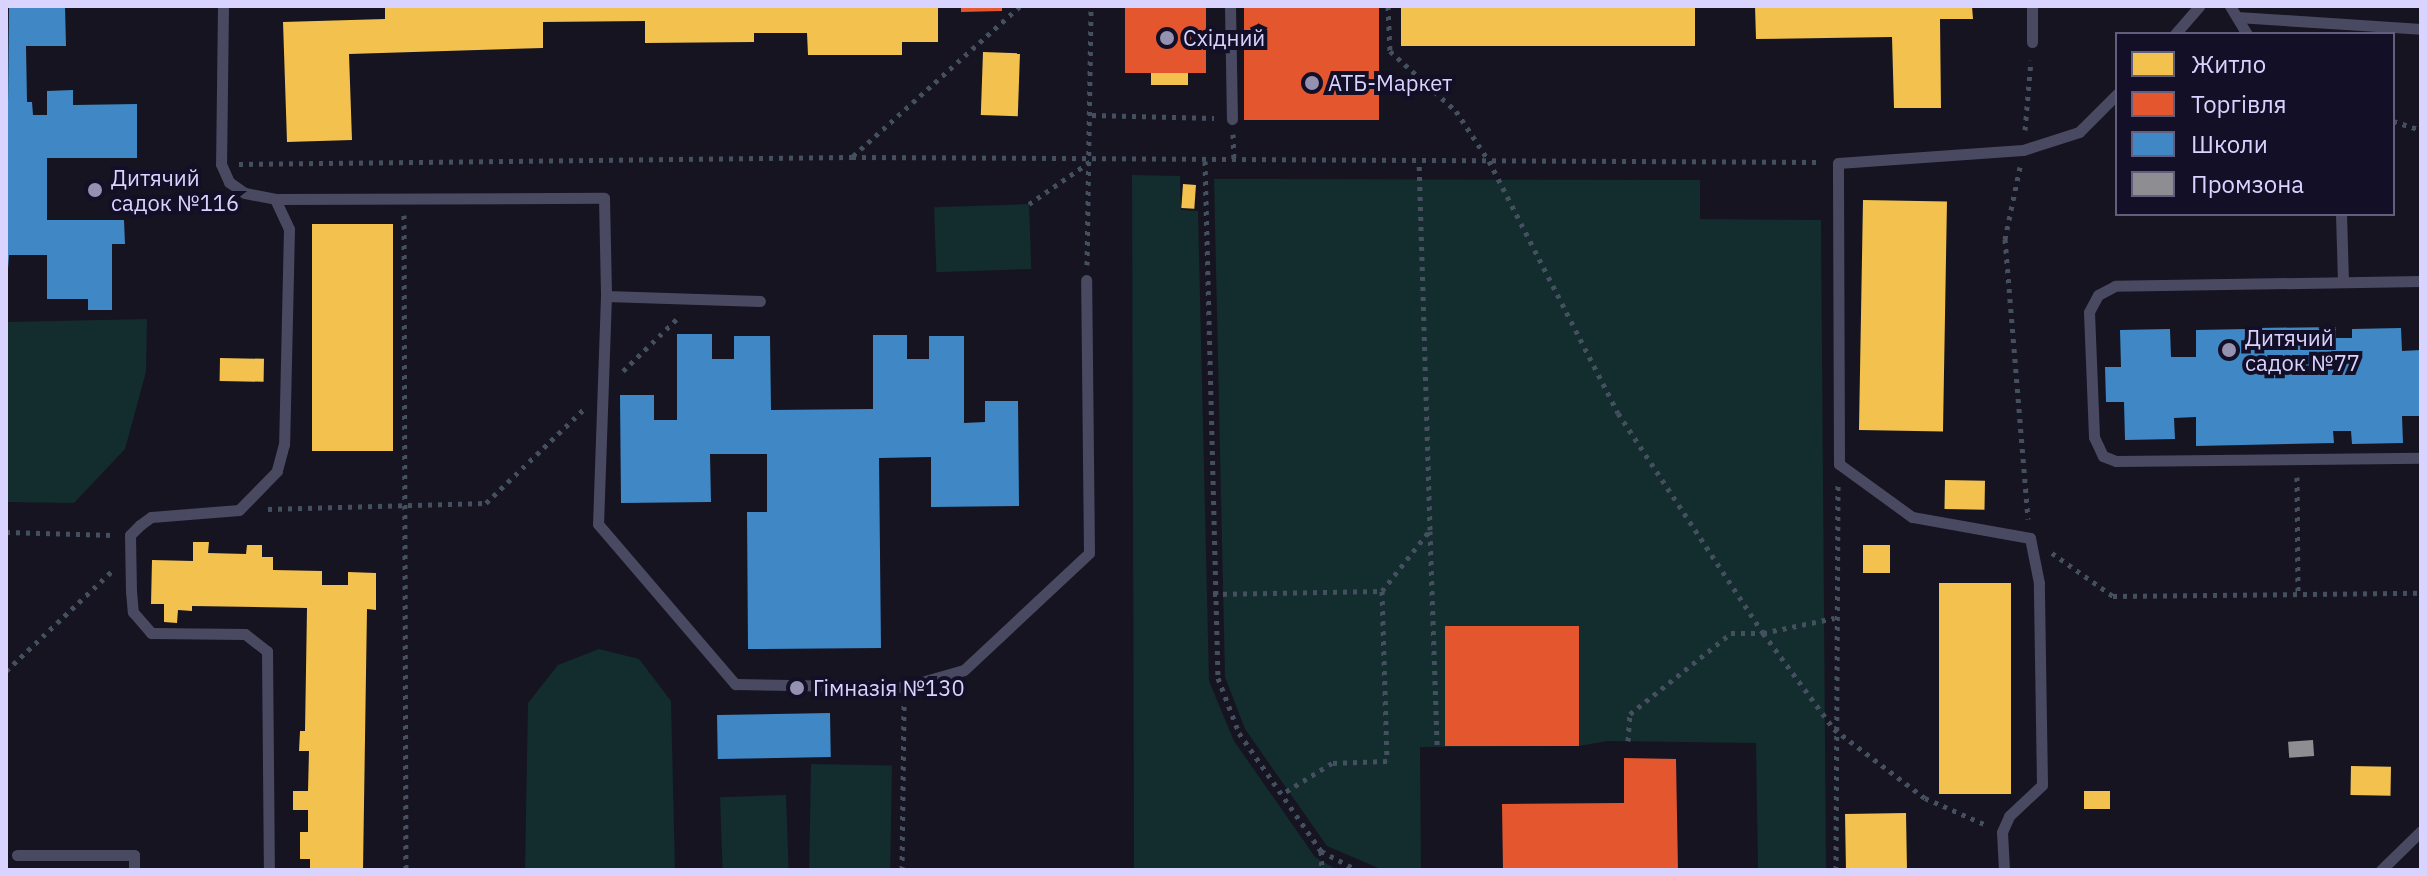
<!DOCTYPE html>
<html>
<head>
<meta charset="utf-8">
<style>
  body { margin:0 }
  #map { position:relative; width:2427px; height:876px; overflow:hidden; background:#161421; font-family:"IBM Plex Sans",sans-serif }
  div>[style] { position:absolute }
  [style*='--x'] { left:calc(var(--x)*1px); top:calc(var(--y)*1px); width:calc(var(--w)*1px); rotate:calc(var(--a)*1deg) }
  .green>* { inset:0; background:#132c2d; transform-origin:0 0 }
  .homes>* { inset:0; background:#f2c14e; transform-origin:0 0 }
  .shops>* { inset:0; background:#e4572e; transform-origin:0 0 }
  .schools>* { inset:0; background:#3f88c5; transform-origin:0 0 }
  .industry>* { inset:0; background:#8d8d92; transform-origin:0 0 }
  .path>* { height:5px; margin-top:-2.5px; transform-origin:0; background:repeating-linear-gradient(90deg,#44505f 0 4px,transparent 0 10px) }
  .service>* { height:11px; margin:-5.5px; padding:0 5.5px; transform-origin:5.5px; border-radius:5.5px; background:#4a4962 }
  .dots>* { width:22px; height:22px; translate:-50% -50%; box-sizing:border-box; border:4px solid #130f26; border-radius:50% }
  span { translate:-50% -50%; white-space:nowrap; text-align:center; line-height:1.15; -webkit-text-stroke:8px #130f26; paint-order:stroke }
  .poi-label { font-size:22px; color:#d9d4ff }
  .left { translate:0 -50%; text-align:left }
  .frame { position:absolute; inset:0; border:8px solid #d9d4ff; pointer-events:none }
  .legend { position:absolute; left:2115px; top:32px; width:280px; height:184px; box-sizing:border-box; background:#130f26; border:2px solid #625e7d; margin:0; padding:10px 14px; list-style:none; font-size:24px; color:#d9d4ff }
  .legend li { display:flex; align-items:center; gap:16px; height:40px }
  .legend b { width:40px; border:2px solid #625e7d }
</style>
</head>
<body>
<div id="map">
  <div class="green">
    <i style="clip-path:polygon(1132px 175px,1180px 176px,1181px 210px,1198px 211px,1209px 681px,1234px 741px,1315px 857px,1337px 870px,1134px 870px)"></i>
    <i style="clip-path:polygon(1214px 179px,1700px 180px,1700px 219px,1821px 220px,1826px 870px,1758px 870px,1756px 743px,1608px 741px,1579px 746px,1420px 747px,1421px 870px,1383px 870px,1327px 846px,1245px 729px,1225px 677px)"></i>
    <i style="left:1029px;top:204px;width:65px;height:95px;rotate:88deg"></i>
    <i style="clip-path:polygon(147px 319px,146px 372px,125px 449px,74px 503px,6px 502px,6px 322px)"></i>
    <i style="clip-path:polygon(599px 649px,639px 659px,671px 701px,675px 870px,525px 870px,528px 703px,558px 665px)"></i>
    <i style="left:811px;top:764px;width:81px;height:106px;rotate:1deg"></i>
    <i style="left:786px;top:795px;width:75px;height:66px;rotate:88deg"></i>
  </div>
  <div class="homes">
    <i style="clip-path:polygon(385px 6px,938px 6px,938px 42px,902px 42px,902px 55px,808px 55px,807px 33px,754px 33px,754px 42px,645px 43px,645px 21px,543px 22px,543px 48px,349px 54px,352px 140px,287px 142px,283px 22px,385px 19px)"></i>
    <i style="left:1401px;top:6px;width:294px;height:40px"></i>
    <i style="clip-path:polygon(1755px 6px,1972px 6px,1973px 19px,1940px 19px,1941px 108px,1894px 108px,1892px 37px,1756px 39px)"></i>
    <i style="left:983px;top:52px;width:37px;height:63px;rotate:2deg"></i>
    <i style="left:1188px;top:71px;width:14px;height:37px;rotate:90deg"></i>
    <i style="left:1183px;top:184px;width:13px;height:24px;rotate:4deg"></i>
    <i style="left:1863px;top:200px;width:84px;height:230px;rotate:1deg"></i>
    <i style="left:312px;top:224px;width:81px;height:227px"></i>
    <i style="left:220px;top:358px;width:44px;height:23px;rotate:1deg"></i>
    <i style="left:1945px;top:480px;width:40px;height:29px;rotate:1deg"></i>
    <i style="clip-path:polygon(193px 542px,209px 542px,208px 553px,246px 554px,247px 545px,262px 545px,262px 557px,273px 557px,273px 570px,322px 571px,322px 585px,348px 585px,348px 572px,376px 573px,376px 610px,367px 609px,363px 870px,310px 870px,310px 859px,300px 859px,300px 832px,308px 832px,308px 810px,293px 810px,293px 791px,308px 791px,309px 751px,299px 751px,300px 731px,305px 731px,307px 608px,192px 606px,192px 611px,178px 610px,177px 623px,164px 622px,164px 604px,151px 604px,152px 560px,193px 561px)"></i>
    <i style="left:1863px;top:545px;width:27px;height:28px"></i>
    <i style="left:1939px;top:583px;width:72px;height:211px"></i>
    <i style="left:2351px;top:766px;width:40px;height:29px;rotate:1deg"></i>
    <i style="left:2110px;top:791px;width:18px;height:26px;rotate:90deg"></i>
    <i style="left:1906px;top:813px;width:57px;height:61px;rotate:89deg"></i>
  </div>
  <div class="shops">
    <i style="clip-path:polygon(961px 6px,1002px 6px,1002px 11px,961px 12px)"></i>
    <i style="left:1125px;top:6px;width:81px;height:67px"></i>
    <i style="left:1244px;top:6px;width:135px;height:114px"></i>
    <i style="left:1579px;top:626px;width:120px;height:134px;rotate:90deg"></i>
    <i style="clip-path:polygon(1624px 758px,1676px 759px,1678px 870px,1503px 870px,1502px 804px,1624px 803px)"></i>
  </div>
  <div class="schools">
    <i style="clip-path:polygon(9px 6px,65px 6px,66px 46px,26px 46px,27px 102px,32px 102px,33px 115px,47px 115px,47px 91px,73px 90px,73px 105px,137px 104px,137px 158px,47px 158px,47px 220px,124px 220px,125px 244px,112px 244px,112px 310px,88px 310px,88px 299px,47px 299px,47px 255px,9px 255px,6px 297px)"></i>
    <i style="clip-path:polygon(2336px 327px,2336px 338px,2352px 338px,2352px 329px,2401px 328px,2402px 351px,2421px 350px,2421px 416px,2402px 416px,2403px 443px,2352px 444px,2351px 431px,2333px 431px,2334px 443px,2196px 446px,2196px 417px,2174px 418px,2175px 439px,2125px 440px,2124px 402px,2106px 402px,2105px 367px,2121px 367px,2120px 330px,2170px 329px,2171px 357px,2196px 357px,2196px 330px,2248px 329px,2248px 340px,2257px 340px,2257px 328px)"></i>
    <i style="clip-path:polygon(677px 334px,712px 334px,712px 359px,734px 359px,734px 336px,770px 336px,771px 410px,873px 409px,873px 335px,907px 335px,907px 359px,929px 359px,929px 336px,964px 336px,964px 423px,985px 422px,985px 401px,1018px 401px,1019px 506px,931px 507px,931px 457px,879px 458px,881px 648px,748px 649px,747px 512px,767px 512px,767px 454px,710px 454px,711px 502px,621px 503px,620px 395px,654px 395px,654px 420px,677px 420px)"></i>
    <i style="left:830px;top:713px;width:44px;height:113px;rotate:89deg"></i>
  </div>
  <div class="industry">
    <i style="left:2313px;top:740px;width:16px;height:25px;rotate:86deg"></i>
  </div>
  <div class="path">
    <i style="--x:1388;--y:6;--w:45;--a:87.5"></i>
    <i style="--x:1390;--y:51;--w:89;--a:42.3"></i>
    <i style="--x:1456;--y:111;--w:60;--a:56.6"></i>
    <i style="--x:1489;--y:161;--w:283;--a:62.9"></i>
    <i style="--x:1618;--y:413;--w:263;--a:56.6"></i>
    <i style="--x:1763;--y:633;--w:119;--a:53.5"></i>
    <i style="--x:1834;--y:729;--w:114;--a:37.2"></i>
    <i style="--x:1925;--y:798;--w:64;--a:23.8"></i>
    <i style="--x:1092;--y:115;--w:122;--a:1.4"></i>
    <i style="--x:2393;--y:121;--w:29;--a:18"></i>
    <i style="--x:2025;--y:130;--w:70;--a:-85.1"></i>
    <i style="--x:1233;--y:134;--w:27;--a:88"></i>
    <i style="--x:853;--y:156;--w:224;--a:-41.9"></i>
    <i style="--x:1205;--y:161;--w:517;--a:88.56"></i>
    <i style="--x:1218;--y:678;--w:59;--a:69.1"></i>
    <i style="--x:1239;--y:733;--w:144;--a:55.2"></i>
    <i style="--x:1321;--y:851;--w:41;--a:27.8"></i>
    <i style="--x:239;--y:164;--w:613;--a:-0.65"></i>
    <i style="--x:852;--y:157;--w:969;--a:0.3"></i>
    <i style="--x:2020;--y:167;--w:74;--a:101.8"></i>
    <i style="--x:2005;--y:239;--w:281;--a:85.3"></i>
    <i style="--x:1029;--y:204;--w:75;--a:-34.7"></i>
    <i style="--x:404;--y:215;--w:655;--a:89.83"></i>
    <i style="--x:1087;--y:265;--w:259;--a:-89.1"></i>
    <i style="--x:623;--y:371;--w:78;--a:-44"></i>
    <i style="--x:2297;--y:477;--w:115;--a:89.5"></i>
    <i style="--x:268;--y:509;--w:218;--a:-1.6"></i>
    <i style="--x:486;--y:503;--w:136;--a:-43.8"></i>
    <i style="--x:1430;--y:531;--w:216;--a:88.1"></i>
    <i style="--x:6;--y:532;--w:107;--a:1.6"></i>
    <i style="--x:2052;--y:553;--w:75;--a:35.2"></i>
    <i style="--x:2113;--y:596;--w:308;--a:-0.6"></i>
    <i style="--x:1382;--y:591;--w:78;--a:-51.8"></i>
    <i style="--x:1430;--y:530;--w:369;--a:-91.7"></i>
    <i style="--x:1213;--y:594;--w:169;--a:-1"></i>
    <i style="--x:1382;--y:591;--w:170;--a:88.3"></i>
    <i style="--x:1387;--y:761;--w:55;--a:177.9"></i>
    <i style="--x:1332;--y:763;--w:59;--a:148.2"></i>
    <i style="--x:6;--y:671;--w:147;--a:-43.3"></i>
    <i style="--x:1628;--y:741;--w:27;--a:-86"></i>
    <i style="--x:1630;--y:714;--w:129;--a:-38.7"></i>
    <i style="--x:1731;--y:633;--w:32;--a:0"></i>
    <i style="--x:1763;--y:633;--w:73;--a:-11.9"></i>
    <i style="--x:1321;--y:851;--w:19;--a:87"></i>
    <i style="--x:902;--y:870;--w:167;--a:-89.3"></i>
    <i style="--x:1836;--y:870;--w:385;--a:-89.7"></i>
  </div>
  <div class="service">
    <i style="--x:223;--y:6;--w:158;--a:90.7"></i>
    <i style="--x:221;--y:164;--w:20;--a:66"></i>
    <i style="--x:229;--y:182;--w:19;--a:35"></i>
    <i style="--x:245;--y:193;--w:31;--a:11"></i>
    <i style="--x:275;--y:199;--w:33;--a:65"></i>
    <i style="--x:289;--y:229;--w:215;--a:91.3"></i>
    <i style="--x:284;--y:444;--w:28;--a:105"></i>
    <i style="--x:277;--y:471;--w:54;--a:134.3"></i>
    <i style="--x:239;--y:510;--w:88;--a:175.5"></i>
    <i style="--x:151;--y:517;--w:14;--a:144"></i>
    <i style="--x:140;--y:525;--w:14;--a:135"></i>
    <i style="--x:130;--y:535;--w:56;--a:89"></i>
    <i style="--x:131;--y:591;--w:21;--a:85"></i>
    <i style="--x:133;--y:612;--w:28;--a:49"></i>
    <i style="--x:151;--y:633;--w:94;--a:0.6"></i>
    <i style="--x:245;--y:634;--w:28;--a:38"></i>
    <i style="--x:267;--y:651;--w:219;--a:89.5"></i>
    <i style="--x:1230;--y:6;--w:113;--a:89"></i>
    <i style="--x:2032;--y:6;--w:36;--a:90"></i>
    <i style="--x:2230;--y:6;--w:33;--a:59"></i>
    <i style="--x:2237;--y:17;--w:184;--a:3.7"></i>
    <i style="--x:2175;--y:34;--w:37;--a:-49"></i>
    <i style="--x:275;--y:199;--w:329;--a:-0.2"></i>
    <i style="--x:604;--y:198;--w:98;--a:88.8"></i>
    <i style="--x:606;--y:296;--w:154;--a:1.9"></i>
    <i style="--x:2341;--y:214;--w:67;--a:88.3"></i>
    <i style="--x:2421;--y:281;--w:306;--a:179.1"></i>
    <i style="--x:2115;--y:286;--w:19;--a:152"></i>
    <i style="--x:2098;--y:295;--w:19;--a:118"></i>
    <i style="--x:2089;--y:312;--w:125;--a:87.7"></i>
    <i style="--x:2094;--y:437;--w:21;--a:65"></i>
    <i style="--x:2103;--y:456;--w:14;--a:21"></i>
    <i style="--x:2116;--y:461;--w:305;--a:-0.6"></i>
    <i style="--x:606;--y:296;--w:228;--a:92"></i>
    <i style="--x:598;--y:524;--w:211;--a:49.4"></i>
    <i style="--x:735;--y:684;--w:169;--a:1"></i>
    <i style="--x:904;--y:687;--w:62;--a:-15.8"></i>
    <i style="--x:964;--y:670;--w:171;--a:-43.1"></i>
    <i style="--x:1089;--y:553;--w:273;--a:-90.6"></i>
    <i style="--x:17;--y:855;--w:117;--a:0"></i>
    <i style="--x:134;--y:855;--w:15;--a:90"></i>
    <i style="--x:2004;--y:870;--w:38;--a:-93"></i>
    <i style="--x:2002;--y:832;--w:17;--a:-66"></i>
    <i style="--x:2009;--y:816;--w:45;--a:-43.2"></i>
    <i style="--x:2042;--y:785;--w:202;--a:-90.9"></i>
    <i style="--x:2039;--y:583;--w:46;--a:-101.3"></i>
    <i style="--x:2030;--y:538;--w:120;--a:-169.9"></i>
    <i style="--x:1912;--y:517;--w:90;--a:-144"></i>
    <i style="--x:1839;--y:464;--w:301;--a:-90.2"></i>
    <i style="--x:1838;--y:163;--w:185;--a:-4"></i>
    <i style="--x:2023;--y:150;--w:59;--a:-17.8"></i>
    <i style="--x:2079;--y:132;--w:54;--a:-45"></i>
    <i style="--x:2381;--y:870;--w:56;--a:-44.3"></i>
  </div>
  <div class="dots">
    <i style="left:1167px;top:38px;background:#9591b1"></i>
    <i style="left:1312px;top:83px;background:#9591b1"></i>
    <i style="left:95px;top:190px;background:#9591b1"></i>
    <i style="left:2229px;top:350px;background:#9591b1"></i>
    <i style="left:797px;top:688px;background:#9591b1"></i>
  </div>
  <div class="poi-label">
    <span class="left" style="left:1183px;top:38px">Східний</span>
    <span class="left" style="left:1328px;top:83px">АТБ-Маркет</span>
    <span class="left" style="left:111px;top:190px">Дитячий<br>садок №116</span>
    <span class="left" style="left:2245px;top:350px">Дитячий<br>садок №77</span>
    <span class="left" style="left:813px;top:688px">Гімназія №130</span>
  </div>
  <div class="frame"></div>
  <ul class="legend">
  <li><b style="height:22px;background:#f2c14e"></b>Житло</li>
  <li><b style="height:22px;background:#e4572e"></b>Торгівля</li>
  <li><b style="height:22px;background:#3f88c5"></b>Школи</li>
  <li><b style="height:22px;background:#8d8d92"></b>Промзона</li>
  </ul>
</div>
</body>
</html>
